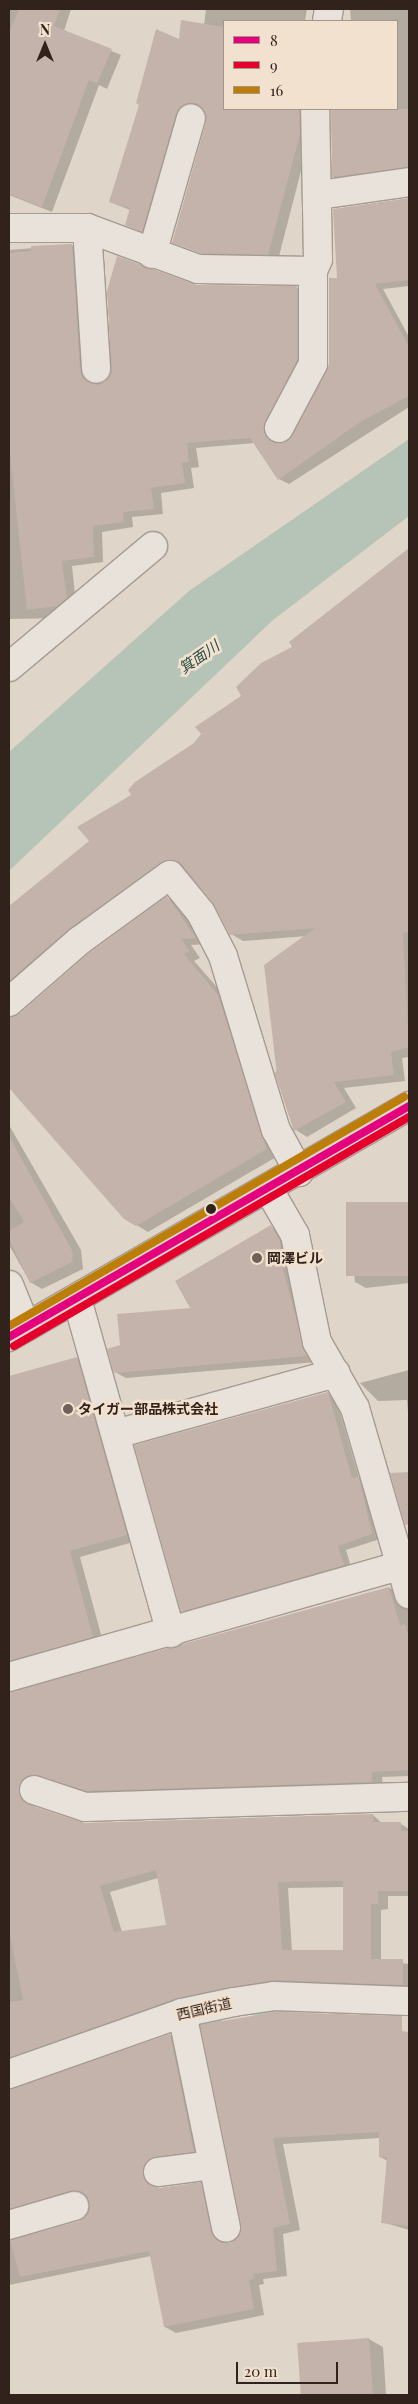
<!DOCTYPE html>
<html>
<head>
<meta charset="utf-8">
<style>
  body { margin:0 }
  #map { position:relative; width:418px; height:2404px; overflow:hidden; background:#e0d5c9; font-family:"Playfair Display","Noto Sans JP",serif }
  div>[style] { position:absolute }
  [style*='--x'] { left:calc(var(--x)*1px); top:calc(var(--y)*1px); width:calc(var(--w)*1px); rotate:calc(var(--a)*1deg) }
  .water>* { inset:0; background:#b5c4b7 }
  .shadow>* { inset:0; background:#0003 }
  .stream>* { height:10px; margin:-5px; padding:0 5px; transform-origin:5px; border-radius:5px; background:#b5c4b7 }
  .building>* { inset:0; background:#c4b3aa; transform-origin:0 0 }
  .roads { filter:drop-shadow(1px 0 #a59b93) drop-shadow(-1px 0 #a59b93) drop-shadow(0 1px #a59b93) drop-shadow(0 -1px #a59b93) }
  .minor>* { height:28px; margin:-14px; padding:0 14px; transform-origin:14px; border-radius:14px; background:#e8e2da }
  .major>* { height:28px; margin:-14px; padding:0 14px; transform-origin:14px; border-radius:14px; background:#e0d6cc }
  .bus-1>* { height:8px; margin:-4px; padding:0 4px; transform-origin:4px; border-radius:4px; background:#e5007d }
  .bus-2>* { height:8px; margin:-4px; padding:0 4px; transform-origin:4px; border-radius:4px; background:#e4002b }
  .bus-3>* { height:8px; margin:-4px; padding:0 4px; transform-origin:4px; border-radius:4px; background:#bc7e08 }
  .dots>* { width:14px; height:14px; translate:-50% -50%; box-sizing:border-box; border:2px solid #f2e1ce; border-radius:50% }
  span { translate:-50% -50%; white-space:nowrap; text-align:center; line-height:1.15; -webkit-text-stroke:5px #f2e1ce; paint-order:stroke }
  .poi-label { font-size:14px; color:#32221c; font-weight:700 }
  .left { translate:0 -50%; text-align:left }
  .street-label { font-size:14px; color:#32221c }
  .water-label { font-size:15px; color:#2c5148; font-style:italic }
  .frame { position:absolute; inset:0; border:10px solid #32221c; pointer-events:none }
  .legend { position:absolute; left:223px; top:20px; width:175px; height:90px; box-sizing:border-box; background:#f2e1ce; border:1px solid #a59587; margin:0; padding:6px 9px; list-style:none; font-size:15px; color:#32221c }
  .legend li { display:flex; align-items:center; gap:10px; height:25px }
  .legend b { width:25px; border:1px solid #a59587 }
  .north { position:absolute; left:20px; top:20px; width:50px; height:50px; -webkit-text-stroke:4px #f2e1ce; paint-order:stroke; rotate:0deg; font-size:14px; font-weight:700; line-height:20px; text-align:center; color:#32221c }
  .north::after { content:''; display:block; margin:auto; width:18px; height:22px; background:#32221c; clip-path:polygon(50% 0,100% 100%,50% 72%,0 100%) }
  .scale { position:absolute; left:236px; top:2362px; width:102px; height:22px; box-sizing:border-box; border:2px solid #32221c; border-top:0; padding-left:6px; font-size:15px; line-height:18px; white-space:nowrap; color:#32221c; -webkit-text-stroke:4px #f2e1ce; paint-order:stroke }
</style>
</head>
<body>
<div id="map">
  <div class="water">
    <i style="clip-path:polygon(409px 439px,409px 516px,273px 620px,9px 871px,9px 752px,189px 591px)"></i>
  </div>
  <div class="shadow">
    <i style="clip-path:polygon(9px 9px,71px 9px,64px 31px,121px 55px,107px 89px,99px 85px,52px 212px,9px 195px)"></i>
    <i style="clip-path:polygon(206px 9px,307px 9px,305px 21px,224px 21px,224px 109px,312px 109px,309px 140px,278px 260px,212px 258px,173px 242px,207px 122px,204px 108px,190px 112px,152px 236px,126px 225px,130px 210px,110px 202px,180px 41px,204px 25px)"></i>
    <i style="clip-path:polygon(350px 9px,409px 9px,409px 173px,343px 182px,333px 177px,332px 109px,397px 109px,397px 21px,351px 21px)"></i>
    <i style="clip-path:polygon(409px 199px,409px 286px,383px 289px,409px 337px,409px 407px,289px 484px,279px 479px,255px 443px,196px 448px,199px 467px,191px 468px,194px 488px,161px 493px,163px 514px,132px 517px,133px 527px,102px 532px,103px 562px,72px 566px,76px 603px,59px 618px,9px 619px,9px 250px,72px 245px,82px 251px,90px 377px,95px 384px,105px 383px,111px 376px,108px 292px,197px 286px,297px 288px,307px 293px,307px 366px,273px 434px,278px 443px,288px 443px,330px 365px,338px 279px,334px 210px)"></i>
    <i style="clip-path:polygon(409px 554px,409px 1057px,402px 1058px,405px 1081px,344px 1088px,356px 1108px,307px 1137px,296px 1130px,276px 1073px,307px 936px,243px 941px,231px 934px,214px 903px,180px 865px,80px 935px,9px 1000px,9px 909px,91px 841px,132px 795px,195px 744px,294px 648px,291px 642px)"></i>
    <i style="clip-path:polygon(167px 898px,179px 904px,206px 944px,191px 945px,200px 958px,194px 961px,230px 1002px,278px 1156px,148px 1232px,125px 1218px,9px 1087px,9px 1017px,19px 1015px)"></i>
    <i style="clip-path:polygon(9px 1125px,81px 1250px,83px 1269px,42px 1289px,30px 1282px,9px 1245px)"></i>
    <i style="clip-path:polygon(409px 1203px,409px 1283px,366px 1288px,355px 1282px,347px 1210px)"></i>
    <i style="clip-path:polygon(271px 1227px,282px 1233px,317px 1362px,126px 1378px,115px 1372px,121px 1346px,193px 1309px)"></i>
    <i style="clip-path:polygon(77px 1358px,87px 1364px,137px 1541px,80px 1557px,103px 1642px,9px 1671px,9px 1576px,16px 1574px,9px 1549px,9px 1397px,37px 1389px)"></i>
    <i style="clip-path:polygon(409px 1370px,409px 1424px,407px 1400px,378px 1401px,360px 1383px)"></i>
    <i style="clip-path:polygon(327px 1393px,336px 1398px,359px 1478px,367px 1483px,383px 1538px,346px 1550px,352px 1570px,191px 1616px,182px 1611px)"></i>
    <i style="clip-path:polygon(409px 1473px,409px 1526px,392px 1474px)"></i>
    <i style="clip-path:polygon(evenodd,390px 1588px,401px 1594px,409px 1609px,409px 1776px,382px 1777px,383px 1788px,99px 1797px,42px 1780px,29px 1801px,36px 1808px,85px 1824px,373px 1815px,383px 1824px,401px 1824px,409px 1829px,409px 1896px,388px 1896px,388px 1909px,381px 1910px,381px 1960px,409px 1964px,409px 1990px,286px 1986px,9px 2072px,9px 1692px,390px 1588px,158px 1878px,168px 1926px,122px 1932px,110px 1892px,158px 1878px,390px 1588px,344px 1887px,344px 1952px,292px 1952px,288px 1888px,344px 1887px)"></i>
    <i style="clip-path:polygon(202px 2026px,409px 2042px,409px 2230px,382px 2222px,388px 2161px,380px 2157px,380px 2138px,283px 2144px,300px 2230px,283px 2234px,287px 2276px,263px 2279px,264px 2284px,259px 2285px,264px 2315px,176px 2333px,165px 2327px,151px 2256px,9px 2285px,9px 2240px,79px 2222px,87px 2217px,90px 2202px,82px 2196px,9px 2222px,9px 2089px,170px 2035px,181px 2041px,204px 2157px,153px 2181px,159px 2189px,200px 2184px,211px 2190px,221px 2239px,229px 2245px,238px 2240px,243px 2225px)"></i>
    <i style="clip-path:polygon(369px 2339px,383px 2347px,386px 2395px,302px 2395px,298px 2343px)"></i>
  </div>
  <div class="stream">
    <i style="--x:256;--y:2011;--w:43;--a:-1.3"></i>
    <i style="--x:186;--y:2027;--w:32;--a:-14"></i>
    <i style="--x:27;--y:2081;--w:53;--a:-18.8"></i>
  </div>
  <div class="building">
    <i style="clip-path:polygon(19px 9px,60px 9px,54px 26px,112px 49px,97px 84px,89px 80px,42px 207px,9px 194px,9px 32px)"></i>
    <i style="clip-path:polygon(181px 20px,224px 27px,224px 109px,299px 109px,300px 134px,268px 255px,201px 253px,172px 243px,206px 122px,206px 114px,196px 103px,187px 103px,176px 114px,142px 232px,125px 225px,130px 208px,109px 202px,139px 105px,136px 103px,156px 29px,179px 39px)"></i>
    <i style="clip-path:polygon(331px 109px,409px 109px,409px 167px,332px 177px)"></i>
    <i style="clip-path:polygon(409px 198px,409px 280px,375px 284px,409px 347px,409px 396px,360px 422px,278px 480px,250px 438px,187px 443px,189px 462px,182px 463px,185px 483px,151px 488px,154px 509px,123px 512px,124px 522px,93px 526px,94px 557px,62px 561px,67px 598px,57px 606px,27px 610px,9px 445px,9px 253px,31px 251px,31px 246px,72px 244px,80px 370px,83px 378px,97px 385px,105px 382px,112px 368px,107px 291px,117px 256px,197px 285px,297px 286px,297px 360px,263px 428px,266px 437px,280px 444px,293px 435px,329px 364px,329px 278px,337px 278px,333px 209px)"></i>
    <i style="clip-path:polygon(409px 548px,409px 932px,403px 933px,409px 1047px,391px 1052px,394px 1075px,334px 1082px,346px 1102px,294px 1131px,274px 1071px,277px 1074px,264px 965px,315px 928px,230px 935px,213px 903px,182px 865px,168px 860px,70px 928px,9px 981px,9px 906px,89px 841px,77px 827px,131px 795px,128px 790px,135px 782px,194px 743px,201px 734px,195px 727px,241px 696px,236px 687px,261px 663px,292px 647px,289px 642px)"></i>
    <i style="clip-path:polygon(167px 896px,196px 938px,181px 939px,190px 951px,184px 954px,218px 995px,267px 1149px,136px 1226px,124px 1219px,9px 1088px,9px 1017px,19px 1014px,89px 953px)"></i>
    <i style="clip-path:polygon(9px 1136px,73px 1252px,72px 1262px,30px 1283px,9px 1239px,9px 1231px,24px 1222px,9px 1197px)"></i>
    <i style="left:409px;top:1202px;width:74px;height:63px;rotate:90deg"></i>
    <i style="clip-path:polygon(271px 1225px,280px 1241px,281px 1263px,307px 1356px,114px 1373px,107px 1349px,120px 1345px,117px 1314px,190px 1308px,175px 1281px)"></i>
    <i style="clip-path:polygon(77px 1357px,127px 1535px,70px 1551px,93px 1637px,9px 1661px,9px 1376px)"></i>
    <i style="clip-path:polygon(328px 1392px,352px 1478px,359px 1477px,372px 1534px,338px 1546px,344px 1565px,181px 1612px,134px 1445px)"></i>
    <i style="clip-path:polygon(409px 1472px,409px 1524px,405px 1525px,390px 1473px)"></i>
    <i style="clip-path:polygon(evenodd,389px 1587px,400px 1625px,405px 1624px,409px 1638px,409px 1770px,372px 1772px,372px 1782px,87px 1791px,31px 1775px,23px 1779px,19px 1793px,29px 1805px,85px 1823px,373px 1814px,373px 1822px,401px 1822px,401px 1831px,409px 1831px,409px 1891px,378px 1891px,378px 1904px,371px 1904px,371px 1959px,403px 1959px,403px 1985px,274px 1980px,231px 1987px,177px 1998px,9px 2058px,9px 2002px,23px 2000px,9px 1930px,9px 1692px,389px 1587px,156px 1870px,166px 1925px,114px 1932px,100px 1886px,156px 1870px,389px 1587px,343px 1881px,343px 1950px,282px 1950px,278px 1882px,343px 1881px)"></i>
    <i style="clip-path:polygon(275px 2012px,402px 2016px,402px 2031px,408px 2032px,409px 2049px,409px 2226px,381px 2223px,387px 2157px,379px 2157px,379px 2132px,273px 2138px,290px 2224px,273px 2228px,277px 2271px,253px 2274px,254px 2279px,249px 2280px,254px 2309px,164px 2327px,149px 2251px,20px 2277px,10px 2240px,79px 2221px,86px 2216px,89px 2202px,84px 2194px,70px 2191px,9px 2209px,9px 2089px,170px 2034px,194px 2152px,149px 2159px,143px 2174px,146px 2182px,160px 2188px,201px 2182px,211px 2232px,221px 2243px,230px 2243px,241px 2233px,241px 2225px,200px 2025px)"></i>
    <i style="left:369px;top:2338px;width:57px;height:72px;rotate:86deg"></i>
  </div>
  <div class="roads">
    <div class="minor">
      <i style="--x:327;--y:21;--w:12;--a:-81"></i>
      <i style="--x:319;--y:195;--w:91;--a:-8.2"></i>
      <i style="--x:9;--y:228;--w:78;--a:0"></i>
      <i style="--x:87;--y:228;--w:118;--a:20.3"></i>
      <i style="--x:198;--y:269;--w:115;--a:1"></i>
      <i style="--x:313;--y:271;--w:13;--a:-67"></i>
      <i style="--x:318;--y:259;--w:150;--a:-91.1"></i>
      <i style="--x:87;--y:228;--w:141;--a:86.3"></i>
      <i style="--x:152;--y:254;--w:141;--a:-74"></i>
      <i style="--x:279;--y:428;--w:72;--a:-62"></i>
      <i style="--x:313;--y:364;--w:93;--a:-90"></i>
      <i style="--x:9;--y:667;--w:188;--a:-40"></i>
      <i style="--x:9;--y:1002;--w:93;--a:-41.1"></i>
      <i style="--x:79;--y:941;--w:112;--a:-36"></i>
      <i style="--x:170;--y:875;--w:49;--a:50.8"></i>
      <i style="--x:201;--y:913;--w:48;--a:62.9"></i>
      <i style="--x:223;--y:956;--w:182;--a:73.1"></i>
      <i style="--x:276;--y:1130;--w:48;--a:61.3"></i>
      <i style="--x:269;--y:1190;--w:52;--a:60"></i>
      <i style="--x:295;--y:1235;--w:109;--a:78.4"></i>
      <i style="--x:317;--y:1342;--w:76;--a:60.1"></i>
      <i style="--x:355;--y:1408;--w:194;--a:73.8"></i>
      <i style="--x:9;--y:1285;--w:45;--a:68"></i>
      <i style="--x:77;--y:1299;--w:347;--a:74.3"></i>
      <i style="--x:116;--y:1434;--w:228;--a:-15.5"></i>
      <i style="--x:9;--y:1677;--w:405;--a:-15.9"></i>
      <i style="--x:34;--y:1790;--w:54;--a:18.4"></i>
      <i style="--x:85;--y:1807;--w:324;--a:-1.8"></i>
      <i style="--x:182;--y:2013;--w:219;--a:78.4"></i>
      <i style="--x:9;--y:2074;--w:183;--a:-19.4"></i>
      <i style="--x:182;--y:2013;--w:53;--a:-11.9"></i>
      <i style="--x:234;--y:2002;--w:40;--a:-8.5"></i>
      <i style="--x:274;--y:1996;--w:135;--a:2.1"></i>
      <i style="--x:158;--y:2172;--w:54;--a:-7.4"></i>
      <i style="--x:9;--y:2225;--w:68;--a:-16.3"></i>
    </div>
    <div class="major">
      <i style="--x:9;--y:1337;--w:462;--a:-30"></i>
    </div>
  </div>
  <div class="bus-1">
    <i style="--x:9;--y:1337;--w:462;--a:-30"></i>
  </div>
  <div class="bus-2">
    <i style="--x:14;--y:1346;--w:457;--a:-30.1"></i>
  </div>
  <div class="bus-3">
    <i style="--x:9;--y:1326;--w:457;--a:-30.1"></i>
  </div>
  <div class="dots">
    <i style="left:211px;top:1209px;background:#32221c"></i>
    <i style="left:257px;top:1258px;background:#6f6159"></i>
    <i style="left:68px;top:1409px;background:#6f6159"></i>
  </div>
  <div class="poi-label">
    <span class="left" style="left:267px;top:1258px">岡澤ビル</span>
    <span class="left" style="left:78px;top:1409px">タイガー部品株式会社</span>
  </div>
  <div class="street-label">
    <span style="left:204px;top:2009px;rotate:-13deg">西国街道</span>
  </div>
  <div class="water-label">
    <span style="left:199px;top:657px;rotate:-35deg">箕面川</span>
  </div>
  <div class="frame"></div>
  <ul class="legend">
  <li><b style="height:6px;background:#e5007d"></b>8</li>
  <li><b style="height:6px;background:#e4002b"></b>9</li>
  <li><b style="height:6px;background:#bc7e08"></b>16</li>
  </ul>
  <div class="north">N</div>
  <div class="scale">20 m</div>
</div>
</body>
</html>
